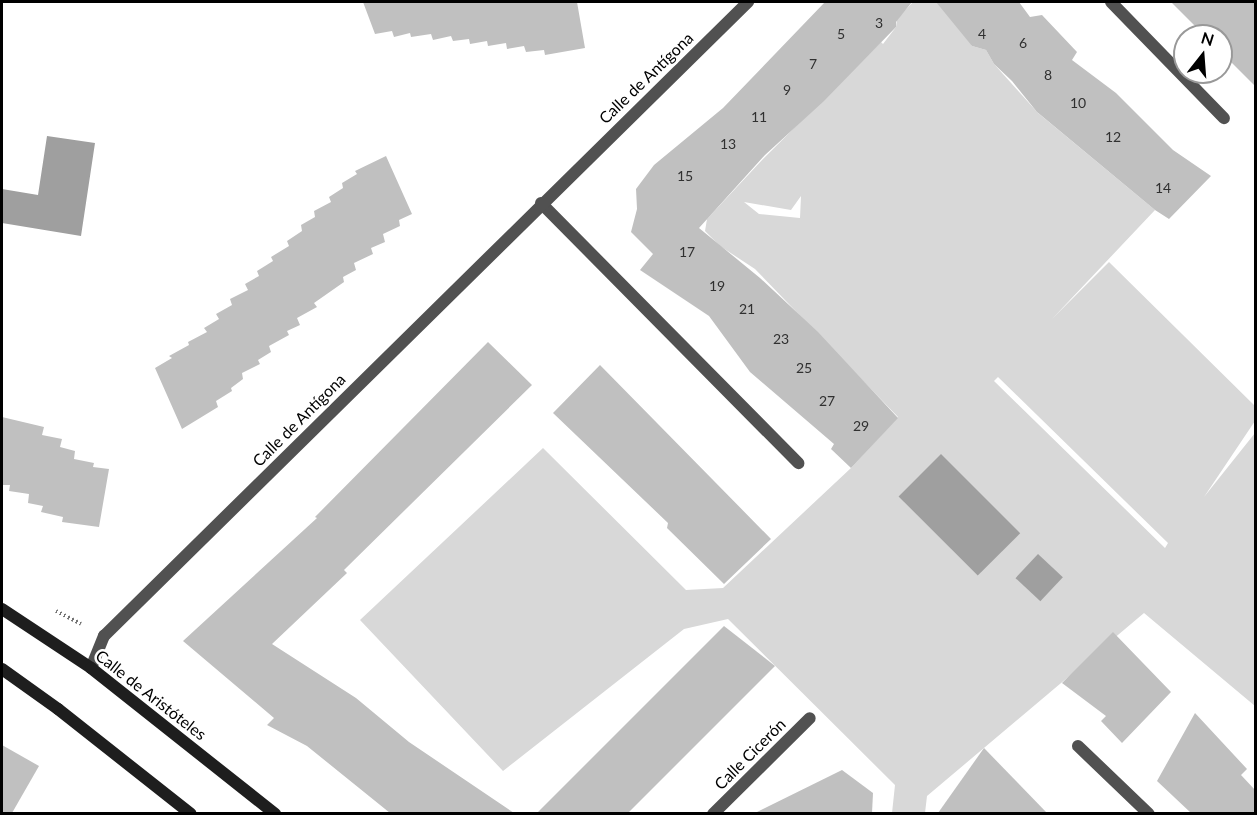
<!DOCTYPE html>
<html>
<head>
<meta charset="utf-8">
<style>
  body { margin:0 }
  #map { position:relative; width:1257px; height:815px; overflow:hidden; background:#fff; font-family:Lato,sans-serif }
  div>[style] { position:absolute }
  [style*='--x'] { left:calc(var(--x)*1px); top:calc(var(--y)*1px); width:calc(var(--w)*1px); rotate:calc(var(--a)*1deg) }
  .green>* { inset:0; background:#d8d8d8 }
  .water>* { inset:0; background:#9f9f9f; transform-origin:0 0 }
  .building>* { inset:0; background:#c0c0c0 }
  .path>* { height:4px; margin-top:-2px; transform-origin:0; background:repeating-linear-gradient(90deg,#737373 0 1.5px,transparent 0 4.5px) }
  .minor>* { height:12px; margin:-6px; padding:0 6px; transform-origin:6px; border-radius:6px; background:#515151 }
  .secondary>* { height:12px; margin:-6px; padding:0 6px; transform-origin:6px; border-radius:6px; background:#1e1e1e }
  span { translate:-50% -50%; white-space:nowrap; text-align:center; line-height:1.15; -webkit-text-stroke:5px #fff; paint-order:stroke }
  .number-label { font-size:14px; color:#303030 }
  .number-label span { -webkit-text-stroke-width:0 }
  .street-label { font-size:16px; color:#000 }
  .frame { position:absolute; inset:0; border:3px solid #000; pointer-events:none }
  .north { position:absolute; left:1173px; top:24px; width:60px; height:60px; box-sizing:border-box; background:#fff; border:2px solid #999; border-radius:50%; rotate:17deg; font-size:16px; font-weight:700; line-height:24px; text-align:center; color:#000 }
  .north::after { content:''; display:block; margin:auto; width:21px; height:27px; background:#000; clip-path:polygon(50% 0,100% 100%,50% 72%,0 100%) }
</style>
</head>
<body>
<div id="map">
  <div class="green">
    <i style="clip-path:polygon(evenodd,913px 2px,943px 2px,959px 18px,972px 46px,986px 50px,994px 64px,1038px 113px,1155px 210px,1052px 319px,1109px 262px,1255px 406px,1255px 421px,1204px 497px,1255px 433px,1255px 706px,1144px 613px,927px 796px,925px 813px,892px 813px,895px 785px,728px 619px,684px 629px,503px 771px,360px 620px,543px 448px,686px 590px,723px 588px,851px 468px,898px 417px,755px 269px,720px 246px,705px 231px,707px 219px,763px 159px,881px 42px,883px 44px,896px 27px,897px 19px,913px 2px,801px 196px,800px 218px,759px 214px,744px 202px,791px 210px,801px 196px,913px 2px,998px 377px,1168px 543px,1165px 548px,994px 381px,998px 377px)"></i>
  </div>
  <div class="water">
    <i style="clip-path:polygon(47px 136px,95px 143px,81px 236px,2px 223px,2px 189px,38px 195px)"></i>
    <i style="left:941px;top:454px;width:112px;height:60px;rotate:45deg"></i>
    <i style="left:1038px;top:554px;width:34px;height:33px;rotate:43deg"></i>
  </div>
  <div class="building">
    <i style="clip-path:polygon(363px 2px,577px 2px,585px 48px,545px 55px,544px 50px,526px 52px,524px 46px,507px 49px,506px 43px,488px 46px,487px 41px,470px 44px,469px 39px,453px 41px,451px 36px,433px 40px,431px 34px,411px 37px,410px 33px,394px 37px,392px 31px,375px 34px)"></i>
    <i style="clip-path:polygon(825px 2px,912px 2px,896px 22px,896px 27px,824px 101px,765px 155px,699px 228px,760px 278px,818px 332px,898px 418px,851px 468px,831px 449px,834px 444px,750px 372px,709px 316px,640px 270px,653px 254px,631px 232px,637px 209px,636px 189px,654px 165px,723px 108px)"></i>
    <i style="clip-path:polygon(936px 2px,1019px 2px,1030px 17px,1042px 15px,1077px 52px,1072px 60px,1116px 93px,1173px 150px,1211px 176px,1169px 219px,1155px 210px,1037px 112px,1012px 81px,994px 64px,986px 50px,972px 46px)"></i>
    <i style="clip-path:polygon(1171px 2px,1256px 2px,1256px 87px,1221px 52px,1221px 36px,1205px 36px)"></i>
    <i style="clip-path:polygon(386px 156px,412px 214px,399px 220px,400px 226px,383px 234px,385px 242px,371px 248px,373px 254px,354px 263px,356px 270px,343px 277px,344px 282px,314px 303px,317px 307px,297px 318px,300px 325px,287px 331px,289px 335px,269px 346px,271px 352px,258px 360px,260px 364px,242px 373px,243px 379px,231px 388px,232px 391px,216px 401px,218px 407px,182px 429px,155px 368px,172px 358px,169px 356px,189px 345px,188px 342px,207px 332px,204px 328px,219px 319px,216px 314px,232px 305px,230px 299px,248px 290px,245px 284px,259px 276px,257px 271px,273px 261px,271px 257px,289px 246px,287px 241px,302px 231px,301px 225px,315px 217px,314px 211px,331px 202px,329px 197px,343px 188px,342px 183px,357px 174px,355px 171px)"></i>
    <i style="clip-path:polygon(488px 342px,532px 385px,344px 570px,347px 573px,272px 644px,356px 698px,409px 742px,514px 813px,390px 813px,307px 746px,267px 725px,274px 718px,183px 641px,317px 518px,315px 517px)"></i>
    <i style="clip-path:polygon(600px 365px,771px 539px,724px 584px,667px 528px,668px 523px,553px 413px)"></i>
    <i style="clip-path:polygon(2px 417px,44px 427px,42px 435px,62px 439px,60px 447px,75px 451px,74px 459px,94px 463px,93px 467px,109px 469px,99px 527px,62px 522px,63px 517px,41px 512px,43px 506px,28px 503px,29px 494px,9px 491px,10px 485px,2px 485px)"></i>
    <i style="clip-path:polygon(724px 626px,775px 666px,628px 813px,537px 813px)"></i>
    <i style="clip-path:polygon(1113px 632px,1171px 692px,1122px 743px,1101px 721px,1106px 716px,1062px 683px)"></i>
    <i style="clip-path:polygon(1195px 713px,1247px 769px,1241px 775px,1256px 791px,1256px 813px,1191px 813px,1157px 781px)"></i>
    <i style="clip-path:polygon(2px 745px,39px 766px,12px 813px,2px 813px)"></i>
    <i style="clip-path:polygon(984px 748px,1047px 813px,938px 813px)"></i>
    <i style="clip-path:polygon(842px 770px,873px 793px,872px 813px,755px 813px)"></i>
  </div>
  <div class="path">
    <i style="--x:56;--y:611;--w:28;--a:27"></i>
  </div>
  <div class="minor">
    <i style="--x:1111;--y:2;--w:162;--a:45.8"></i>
    <i style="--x:541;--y:203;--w:366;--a:45.3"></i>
    <i style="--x:91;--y:668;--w:35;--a:-68"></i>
    <i style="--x:104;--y:636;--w:904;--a:-44.55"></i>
    <i style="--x:1078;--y:746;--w:98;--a:43.8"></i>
    <i style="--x:713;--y:814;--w:136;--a:-44.7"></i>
  </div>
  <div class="secondary">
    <i style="--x:2;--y:609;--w:107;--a:33.5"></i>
    <i style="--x:91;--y:668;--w:235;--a:38.4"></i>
    <i style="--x:2;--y:669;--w:69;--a:35.5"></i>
    <i style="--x:58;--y:709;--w:169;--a:38.3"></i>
  </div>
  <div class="number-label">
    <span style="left:879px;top:23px">3</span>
    <span style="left:841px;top:34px">5</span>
    <span style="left:982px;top:34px">4</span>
    <span style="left:1023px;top:43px">6</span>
    <span style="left:813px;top:64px">7</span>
    <span style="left:1048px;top:75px">8</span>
    <span style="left:787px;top:90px">9</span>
    <span style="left:1078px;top:103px">10</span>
    <span style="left:759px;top:117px">11</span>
    <span style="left:1113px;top:137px">12</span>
    <span style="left:728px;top:144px">13</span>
    <span style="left:685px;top:176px">15</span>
    <span style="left:1163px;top:188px">14</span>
    <span style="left:687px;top:252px">17</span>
    <span style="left:717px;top:286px">19</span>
    <span style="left:747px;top:309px">21</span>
    <span style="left:781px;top:339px">23</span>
    <span style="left:804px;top:368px">25</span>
    <span style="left:827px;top:401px">27</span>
    <span style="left:861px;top:426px">29</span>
  </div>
  <div class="street-label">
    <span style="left:646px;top:78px;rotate:-44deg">Calle de Antígona</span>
    <span style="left:299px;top:420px;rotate:-45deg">Calle de Antígona</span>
    <span style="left:151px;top:695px;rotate:38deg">Calle de Aristóteles</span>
    <span style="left:750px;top:754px;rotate:-45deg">Calle Cicerón</span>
  </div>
  <div class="frame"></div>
  <div class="north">N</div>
</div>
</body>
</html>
